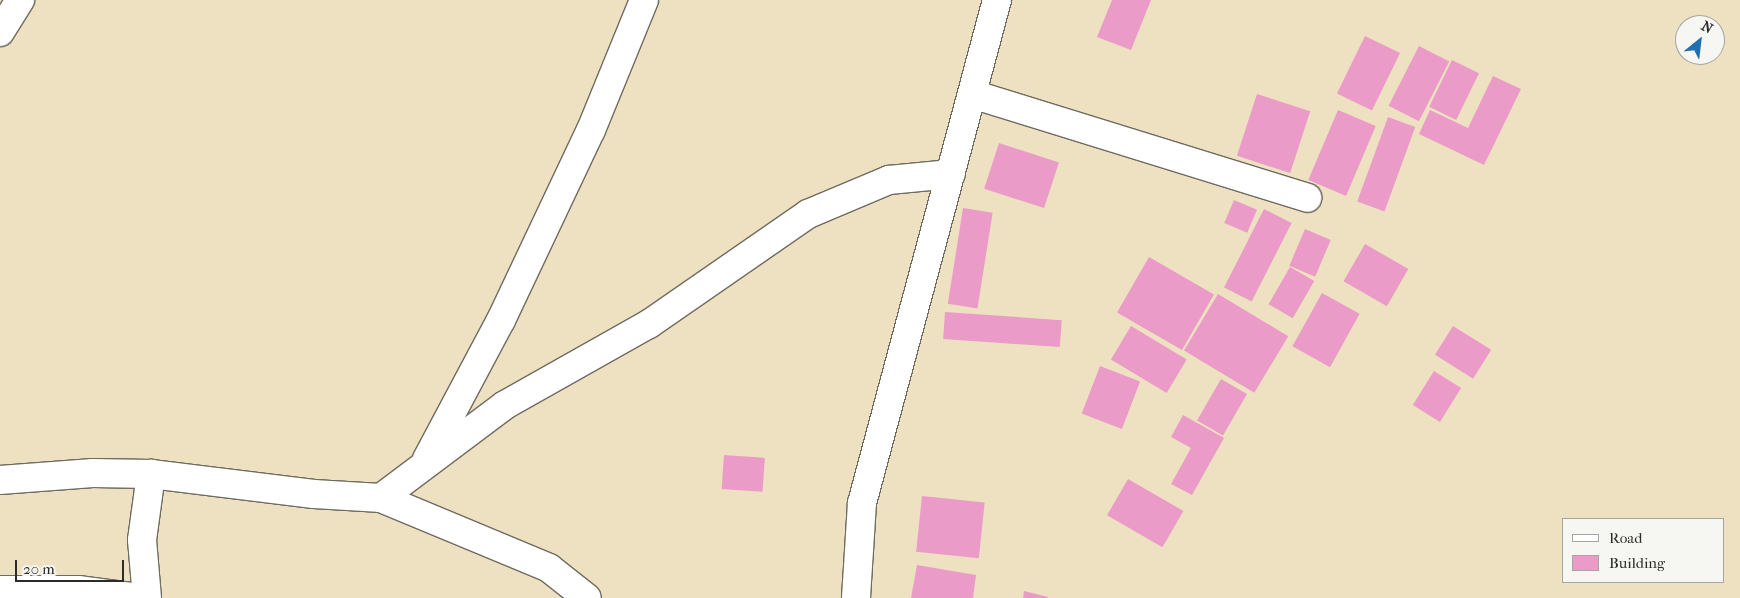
<!DOCTYPE html>
<html>
<head>
<meta charset="utf-8">
<style>
  body { margin:0 }
  #map { position:relative; width:1740px; height:598px; overflow:hidden; background:#eee1c2; font-family:"IM FELL French Canon",serif }
  div>[style] { position:absolute }
  [style*='--x'] { left:calc(var(--x)*1px); top:calc(var(--y)*1px); width:calc(var(--w)*1px); rotate:calc(var(--a)*1deg) }
  .building>* { inset:0; background:#eb9bc7; transform-origin:0 0 }
  .roads { filter:drop-shadow(1px 0 #6f6b60) drop-shadow(-1px 0 #6f6b60) drop-shadow(0 1px #6f6b60) drop-shadow(0 -1px #6f6b60) }
  .minor>* { height:28px; margin:-14px; padding:0 14px; transform-origin:14px; border-radius:14px; background:#fff }
  span { translate:-50% -50%; white-space:nowrap; text-align:center; line-height:1.15; -webkit-text-stroke:4px #f6f6f2; paint-order:stroke }
  .legend { position:absolute; left:1562px; top:518px; width:162px; height:65px; box-sizing:border-box; background:#f6f6f2; border:1px solid #a5a5a2; margin:0; padding:6px 9px; list-style:none; font-size:15px; color:#2b2b2b }
  .legend li { display:flex; align-items:center; gap:10px; height:25px }
  .legend b { width:25px; border:1px solid #a5a5a2 }
  .north { position:absolute; left:1675px; top:15px; width:50px; height:50px; box-sizing:border-box; background:#f6f6f2; border:1px solid #a5a5a2; border-radius:50%; rotate:29deg; font-size:14px; font-weight:700; line-height:20px; text-align:center; color:#2b2b2b }
  .north::after { content:''; display:block; margin:auto; width:18px; height:22px; background:#1f6fb2; clip-path:polygon(50% 0,100% 100%,50% 72%,0 100%) }
  .scale { position:absolute; left:15px; top:560px; width:109px; height:22px; box-sizing:border-box; border:2px solid #2b2b2b; border-top:0; padding-left:6px; font-size:15px; line-height:18px; white-space:nowrap; color:#2b2b2b; -webkit-text-stroke:4px #f6f6f2; paint-order:stroke }
</style>
</head>
<body>
<div id="map">
  <div class="building">
    <i style="clip-path:polygon(1112px 0,1151px 0,1131px 50px,1097px 37px)"></i>
    <i style="left:1365px;top:36px;width:39px;height:64px;rotate:26deg"></i>
    <i style="left:1419px;top:46px;width:34px;height:67px;rotate:27deg"></i>
    <i style="left:1452px;top:60px;width:30px;height:52px;rotate:26deg"></i>
    <i style="clip-path:polygon(1493px 76px,1521px 89px,1484px 165px,1419px 134px,1430px 110px,1468px 128px)"></i>
    <i style="left:1257px;top:94px;width:56px;height:65px;rotate:18deg"></i>
    <i style="left:1338px;top:110px;width:41px;height:76px;rotate:23deg"></i>
    <i style="left:1388px;top:117px;width:29px;height:90px;rotate:20deg"></i>
    <i style="left:999px;top:143px;width:63px;height:48px;rotate:18deg"></i>
    <i style="left:1234px;top:200px;width:25px;height:25px;rotate:23deg"></i>
    <i style="left:963px;top:208px;width:30px;height:97px;rotate:9deg"></i>
    <i style="left:1264px;top:209px;width:31px;height:88px;rotate:27deg"></i>
    <i style="left:1305px;top:229px;width:28px;height:40px;rotate:23deg"></i>
    <i style="left:1365px;top:244px;width:50px;height:43px;rotate:30deg"></i>
    <i style="left:1149px;top:257px;width:75px;height:64px;rotate:30deg"></i>
    <i style="left:1290px;top:267px;width:28px;height:43px;rotate:30deg"></i>
    <i style="left:1322px;top:293px;width:43px;height:61px;rotate:29deg"></i>
    <i style="left:1218px;top:294px;width:82px;height:66px;rotate:31deg"></i>
    <i style="left:945px;top:312px;width:117px;height:27px;rotate:4deg"></i>
    <i style="left:1131px;top:326px;width:65px;height:39px;rotate:31deg"></i>
    <i style="left:1453px;top:326px;width:45px;height:34px;rotate:32deg"></i>
    <i style="left:1100px;top:366px;width:43px;height:51px;rotate:21deg"></i>
    <i style="left:1434px;top:371px;width:32px;height:40px;rotate:32deg"></i>
    <i style="left:1221px;top:379px;width:30px;height:48px;rotate:30deg"></i>
    <i style="clip-path:polygon(1183px 415px,1224px 438px,1192px 495px,1171px 484px,1191px 448px,1171px 437px)"></i>
    <i style="left:724px;top:455px;width:41px;height:34px;rotate:4deg"></i>
    <i style="left:1128px;top:479px;width:64px;height:42px;rotate:30deg"></i>
    <i style="left:922px;top:496px;width:63px;height:56px;rotate:6deg"></i>
    <i style="clip-path:polygon(917px 565px,976px 575px,973px 598px,911px 598px)"></i>
    <i style="clip-path:polygon(1024px 591px,1048px 597px,1048px 598px,1023px 598px)"></i>
  </div>
  <div class="roads">
    <div class="minor">
      <i style="--x:0;--y:32;--w:38;--a:-58"></i>
      <i style="--x:972;--y:94;--w:351;--a:17.2"></i>
      <i style="--x:427;--y:459;--w:157;--a:-62"></i>
      <i style="--x:501;--y:320;--w:210;--a:-64.7"></i>
      <i style="--x:591;--y:130;--w:140;--a:-67.8"></i>
      <i style="--x:0;--y:480;--w:93;--a:-4.3"></i>
      <i style="--x:93;--y:473;--w:58;--a:1"></i>
      <i style="--x:151;--y:474;--w:164;--a:7"></i>
      <i style="--x:314;--y:494;--w:67;--a:3.4"></i>
      <i style="--x:381;--y:498;--w:182;--a:22.6"></i>
      <i style="--x:549;--y:568;--w:48;--a:38.3"></i>
      <i style="--x:381;--y:498;--w:155;--a:-36.9"></i>
      <i style="--x:505;--y:405;--w:165;--a:-29.4"></i>
      <i style="--x:649;--y:324;--w:193;--a:-34.7"></i>
      <i style="--x:808;--y:214;--w:88;--a:-22.8"></i>
      <i style="--x:889;--y:180;--w:62;--a:-5.5"></i>
      <i style="--x:0;--y:590;--w:78;--a:0"></i>
      <i style="--x:78;--y:590;--w:63;--a:7.4"></i>
      <i style="--x:147;--y:598;--w:58;--a:-94.9"></i>
      <i style="--x:142;--y:540;--w:67;--a:-82.2"></i>
      <i style="--x:856;--y:598;--w:95;--a:-86.4"></i>
      <i style="--x:862;--y:503;--w:521;--a:-74.98"></i>
    </div>
  </div>
  <ul class="legend">
  <li><b style="height:6px;background:#fff"></b>Road</li>
  <li><b style="height:14px;background:#eb9bc7"></b>Building</li>
  </ul>
  <div class="north">N</div>
  <div class="scale">20 m</div>
</div>
</body>
</html>
